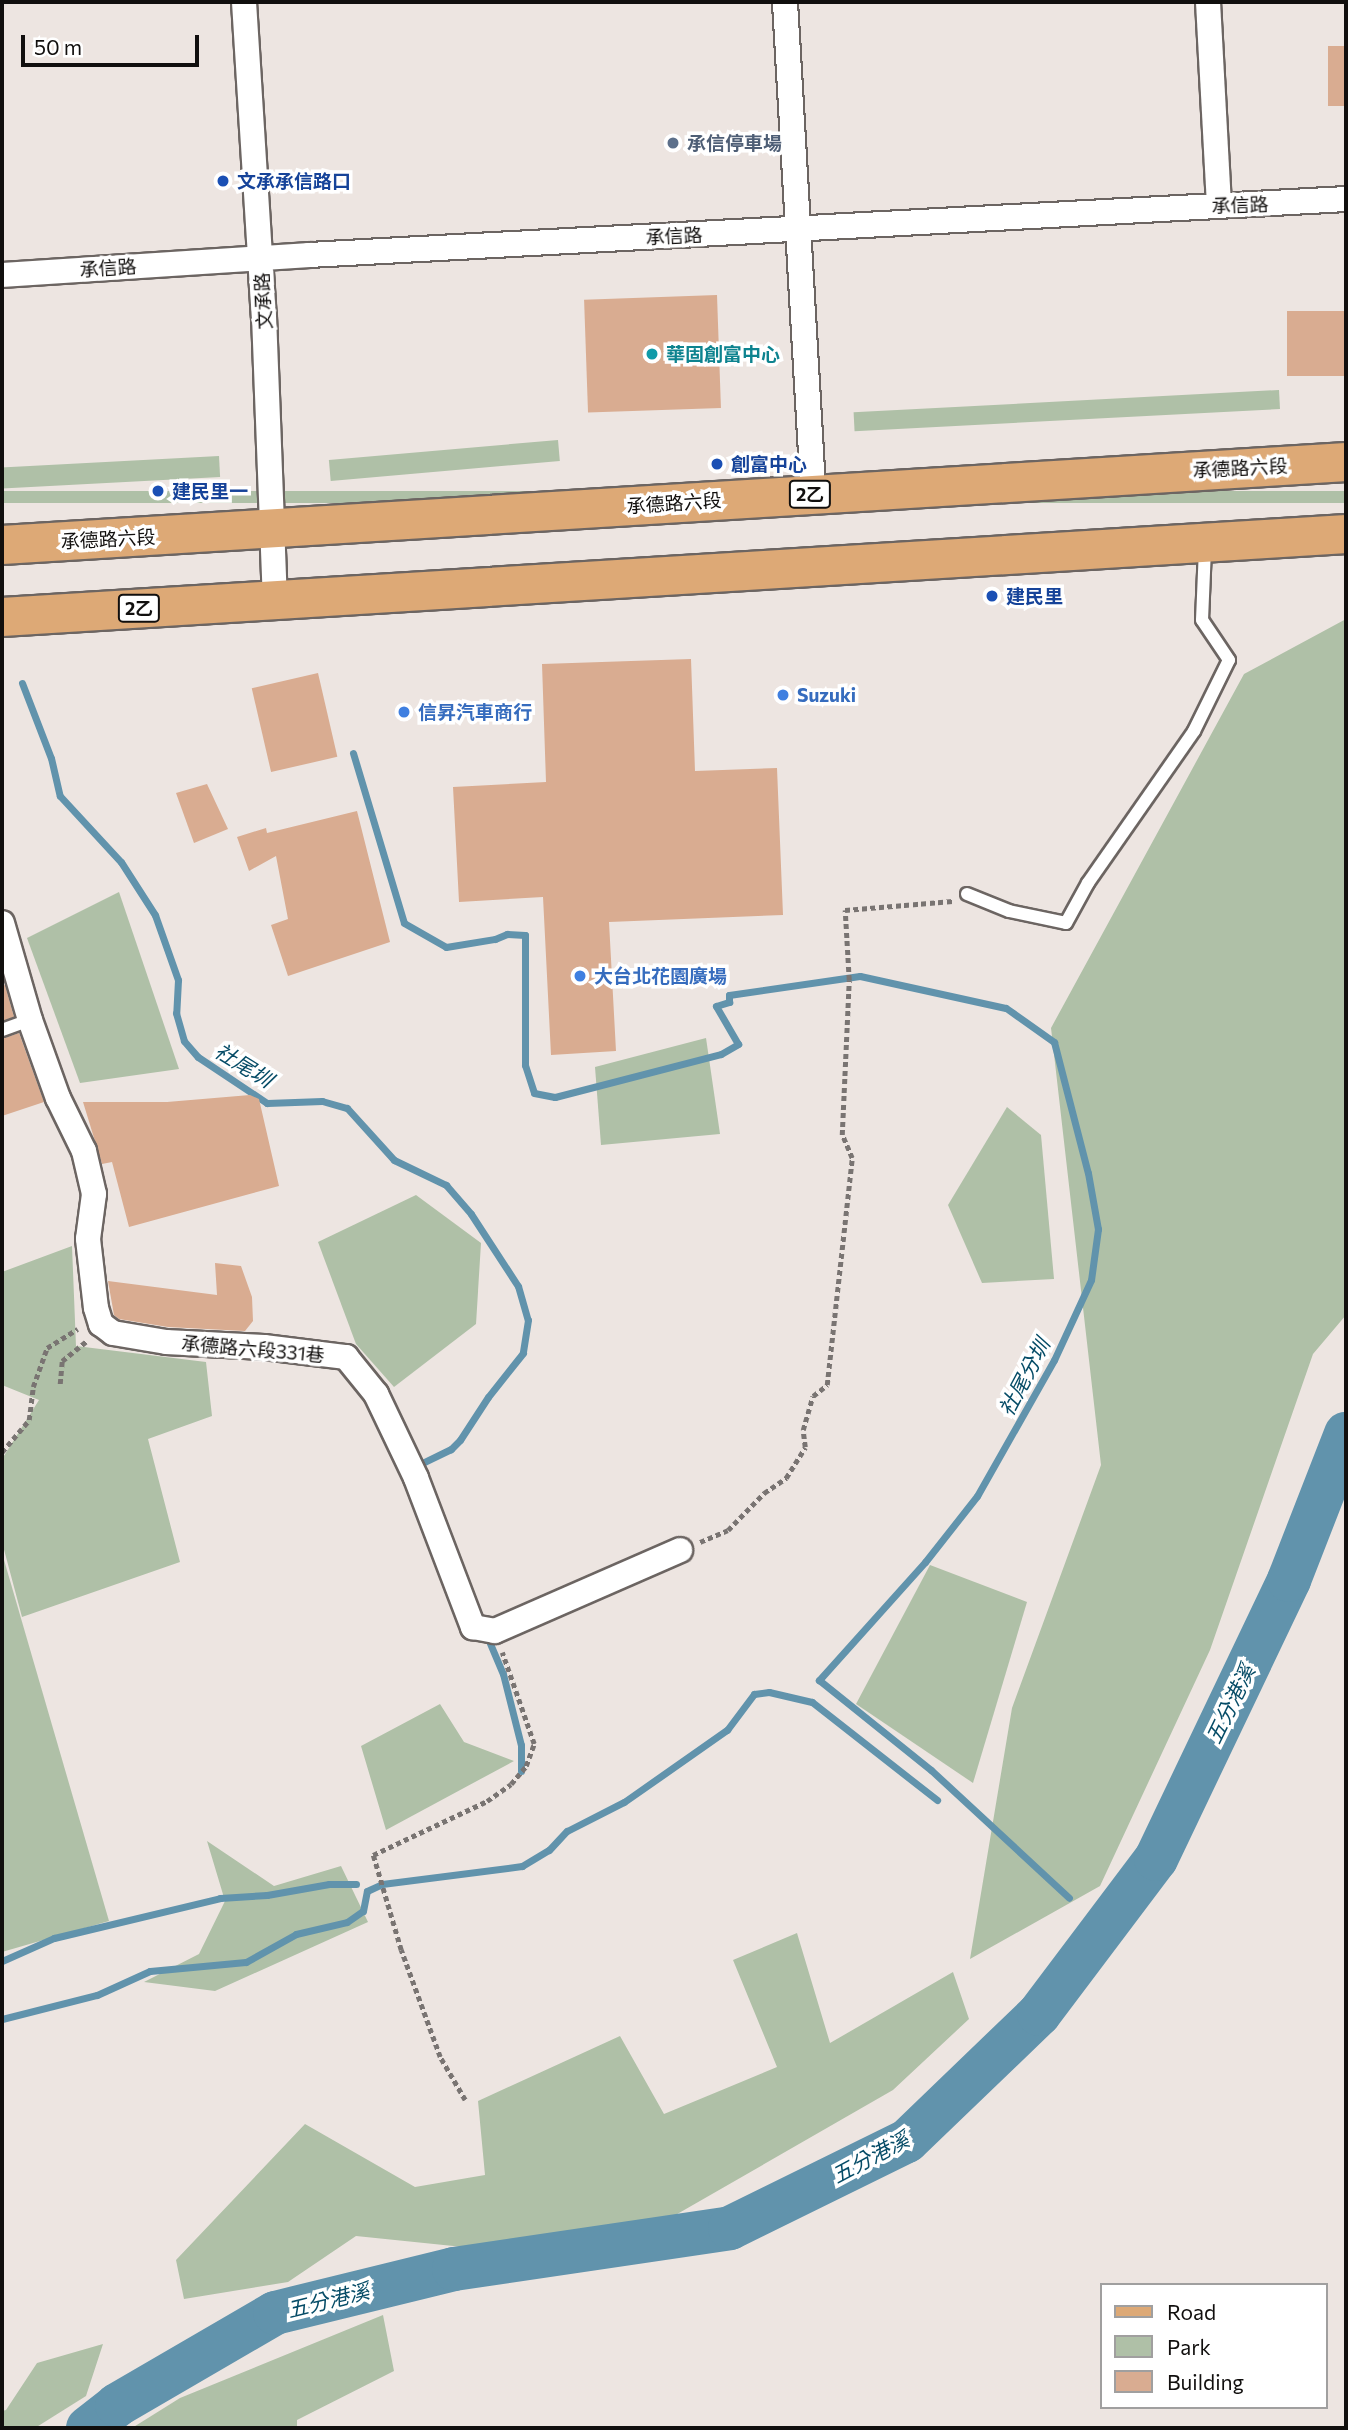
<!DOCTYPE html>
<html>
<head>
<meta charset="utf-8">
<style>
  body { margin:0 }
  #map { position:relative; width:1348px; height:2430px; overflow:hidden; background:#ede5e1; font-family:Commissioner,"Noto Sans TC",sans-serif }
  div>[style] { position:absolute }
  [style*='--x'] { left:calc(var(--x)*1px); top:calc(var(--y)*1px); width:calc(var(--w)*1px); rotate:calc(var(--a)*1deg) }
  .green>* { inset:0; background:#afc0a7; transform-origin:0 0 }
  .stream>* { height:7px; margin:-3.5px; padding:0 3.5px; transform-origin:3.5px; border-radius:3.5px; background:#6193ac }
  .river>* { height:44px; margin:-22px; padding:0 22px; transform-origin:22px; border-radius:22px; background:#6193ac }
  .building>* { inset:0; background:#d9ac91; transform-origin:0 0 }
  .path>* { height:4.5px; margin-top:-2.25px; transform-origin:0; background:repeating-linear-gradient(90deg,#797472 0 5px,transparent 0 8.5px) }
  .roads { filter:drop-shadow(2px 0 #6c6562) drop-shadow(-2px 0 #6c6562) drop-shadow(0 2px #6c6562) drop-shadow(0 -2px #6c6562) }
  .lane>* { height:12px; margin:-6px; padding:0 6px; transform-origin:6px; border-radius:6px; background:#fff }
  .street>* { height:24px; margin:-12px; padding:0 12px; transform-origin:12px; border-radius:12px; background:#fff }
  .primary>* { height:38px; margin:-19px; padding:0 19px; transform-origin:19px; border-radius:19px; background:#dda976 }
  .dots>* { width:19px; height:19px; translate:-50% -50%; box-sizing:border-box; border:4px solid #fff; border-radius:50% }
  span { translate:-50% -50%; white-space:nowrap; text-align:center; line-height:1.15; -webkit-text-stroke:7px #fff; paint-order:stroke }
  .shield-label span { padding:2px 5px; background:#fff; border:2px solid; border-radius:5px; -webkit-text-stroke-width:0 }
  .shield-label { font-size:18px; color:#110f0e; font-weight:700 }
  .service-label { font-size:19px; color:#4e5e75; font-weight:700 }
  .left { translate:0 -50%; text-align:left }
  .transit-label { font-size:19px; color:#164399; font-weight:700 }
  .street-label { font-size:19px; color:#110f0e }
  .culture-label { font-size:19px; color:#0d838f; font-weight:700 }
  .shop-label { font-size:19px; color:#366cbe; font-weight:700 }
  .water-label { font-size:21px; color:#064c67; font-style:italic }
  .frame { position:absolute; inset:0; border:4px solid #110f0e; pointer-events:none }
  .legend { position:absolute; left:1100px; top:2283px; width:228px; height:126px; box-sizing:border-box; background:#fff; border:2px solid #a09f9f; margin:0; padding:9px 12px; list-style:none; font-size:21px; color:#110f0e }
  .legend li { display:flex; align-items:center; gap:14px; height:35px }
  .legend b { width:35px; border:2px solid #a09f9f }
  .scale { position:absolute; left:21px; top:35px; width:178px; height:32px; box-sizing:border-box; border:4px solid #110f0e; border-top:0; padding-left:9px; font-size:21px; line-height:24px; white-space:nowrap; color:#110f0e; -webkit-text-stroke:5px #fff; paint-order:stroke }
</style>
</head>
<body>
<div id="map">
  <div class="green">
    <i style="left:1279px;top:390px;width:19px;height:426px;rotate:87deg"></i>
    <i style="left:558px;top:440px;width:21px;height:230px;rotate:85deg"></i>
    <i style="left:219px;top:456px;width:21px;height:218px;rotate:87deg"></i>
    <i style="left:1346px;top:491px;width:12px;height:1346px;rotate:90deg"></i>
    <i style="clip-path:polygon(1346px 619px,1346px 1315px,1313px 1354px,1210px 1650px,1100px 1886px,970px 1959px,1012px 1708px,1101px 1465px,1051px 1028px,1244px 674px)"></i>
    <i style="clip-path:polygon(119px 892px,179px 1069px,80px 1083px,27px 938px)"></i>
    <i style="clip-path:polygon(706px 1038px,720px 1134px,601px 1145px,595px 1067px)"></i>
    <i style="clip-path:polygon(1007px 1107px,1041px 1135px,1054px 1279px,982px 1283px,948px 1205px)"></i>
    <i style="clip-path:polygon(416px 1195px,481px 1243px,476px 1324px,394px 1387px,356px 1344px,318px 1242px)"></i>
    <i style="clip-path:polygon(72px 1246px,76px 1346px,206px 1362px,212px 1416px,148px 1439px,180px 1562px,22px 1617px,2px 1542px,2px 1459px,39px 1400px,2px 1385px,2px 1272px)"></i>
    <i style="clip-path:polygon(2px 1553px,109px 1921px,2px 1952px)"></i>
    <i style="clip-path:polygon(930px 1565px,1027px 1602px,973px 1783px,856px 1704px)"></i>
    <i style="clip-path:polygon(440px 1704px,464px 1742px,514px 1761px,386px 1830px,361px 1746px)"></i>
    <i style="clip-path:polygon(207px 1841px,274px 1886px,341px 1866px,368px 1922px,215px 1991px,144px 1982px,199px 1954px,225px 1901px)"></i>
    <i style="clip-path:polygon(797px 1933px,830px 2043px,953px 1972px,969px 2019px,893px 2090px,672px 2217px,502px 2251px,356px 2236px,288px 2282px,184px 2299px,176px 2260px,305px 2124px,415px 2187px,485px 2175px,478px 2101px,620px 2036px,664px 2114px,777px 2067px,733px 1960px)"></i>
    <i style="clip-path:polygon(383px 2315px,394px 2371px,297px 2420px,297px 2428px,132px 2428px,180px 2398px)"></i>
    <i style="clip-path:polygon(103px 2344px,86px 2396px,35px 2428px,2px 2428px,2px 2411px,6px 2410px,37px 2363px)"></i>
  </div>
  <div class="stream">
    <i style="--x:22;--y:683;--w:80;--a:68.9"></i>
    <i style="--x:51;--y:758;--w:39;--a:77"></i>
    <i style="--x:60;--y:796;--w:90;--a:47.3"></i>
    <i style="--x:121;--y:862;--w:63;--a:57.3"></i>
    <i style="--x:155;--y:915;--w:69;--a:70.5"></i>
    <i style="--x:178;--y:980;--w:33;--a:93"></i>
    <i style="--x:176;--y:1013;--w:29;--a:74"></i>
    <i style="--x:184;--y:1041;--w:21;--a:49"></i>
    <i style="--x:198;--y:1057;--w:83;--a:33.7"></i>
    <i style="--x:267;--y:1103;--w:55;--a:-2.1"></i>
    <i style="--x:322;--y:1101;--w:26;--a:16"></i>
    <i style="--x:347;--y:1108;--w:70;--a:47.9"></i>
    <i style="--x:394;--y:1160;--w:58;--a:25.7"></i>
    <i style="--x:446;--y:1185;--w:38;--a:49"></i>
    <i style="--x:471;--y:1214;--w:86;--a:56.9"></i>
    <i style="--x:518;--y:1286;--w:35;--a:74"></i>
    <i style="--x:528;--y:1320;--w:33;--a:99"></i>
    <i style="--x:523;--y:1353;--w:56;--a:128.5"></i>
    <i style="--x:488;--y:1397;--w:51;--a:123.1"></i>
    <i style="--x:460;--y:1440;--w:13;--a:135"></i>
    <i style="--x:451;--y:1449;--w:34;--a:154"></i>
    <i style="--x:420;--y:1464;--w:6;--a:81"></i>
    <i style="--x:353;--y:753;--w:177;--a:73.3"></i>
    <i style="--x:404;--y:923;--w:48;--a:29.7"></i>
    <i style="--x:446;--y:947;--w:50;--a:-9.3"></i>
    <i style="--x:495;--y:939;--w:13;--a:-23"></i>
    <i style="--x:507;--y:934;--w:18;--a:3"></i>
    <i style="--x:525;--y:935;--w:130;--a:90"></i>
    <i style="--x:525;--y:1065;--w:29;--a:72"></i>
    <i style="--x:534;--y:1093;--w:21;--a:11"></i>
    <i style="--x:555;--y:1097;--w:171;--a:-14.5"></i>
    <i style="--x:721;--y:1054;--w:20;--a:-30"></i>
    <i style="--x:738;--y:1044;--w:44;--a:-120.1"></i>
    <i style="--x:716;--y:1006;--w:14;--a:-17"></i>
    <i style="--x:729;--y:1002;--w:7;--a:-90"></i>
    <i style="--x:729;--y:995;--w:132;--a:-8.3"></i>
    <i style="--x:860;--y:976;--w:149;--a:12.4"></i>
    <i style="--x:1006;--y:1008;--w:59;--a:35.3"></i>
    <i style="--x:1054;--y:1042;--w:135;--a:75.5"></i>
    <i style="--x:1088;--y:1173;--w:57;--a:79.9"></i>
    <i style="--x:1098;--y:1229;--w:51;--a:97.8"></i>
    <i style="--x:1091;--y:1280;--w:88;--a:114.8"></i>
    <i style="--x:1054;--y:1360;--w:156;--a:119.5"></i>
    <i style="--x:977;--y:1496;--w:84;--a:128.2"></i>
    <i style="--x:925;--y:1562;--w:159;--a:131.9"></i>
    <i style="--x:819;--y:1680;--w:144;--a:38.8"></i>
    <i style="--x:931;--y:1770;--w:188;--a:42.8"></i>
    <i style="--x:486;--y:1634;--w:43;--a:67"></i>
    <i style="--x:503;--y:1674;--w:73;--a:75.8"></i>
    <i style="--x:521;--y:1745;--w:26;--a:90"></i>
    <i style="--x:2;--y:1961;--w:57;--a:-23.9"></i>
    <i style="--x:54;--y:1938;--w:171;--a:-13.5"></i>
    <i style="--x:220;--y:1898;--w:47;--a:-3.7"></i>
    <i style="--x:267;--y:1895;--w:63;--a:-10.1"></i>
    <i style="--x:329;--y:1884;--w:27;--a:0"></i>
    <i style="--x:2;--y:2019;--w:98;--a:-14.2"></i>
    <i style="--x:97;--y:1995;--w:58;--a:-24.4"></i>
    <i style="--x:150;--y:1971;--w:96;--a:-5.4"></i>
    <i style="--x:246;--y:1962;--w:57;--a:-29.2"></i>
    <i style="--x:296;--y:1934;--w:52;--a:-13.2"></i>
    <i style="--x:347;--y:1922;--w:19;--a:-35"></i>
    <i style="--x:363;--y:1911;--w:20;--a:-79"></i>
    <i style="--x:367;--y:1891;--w:17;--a:-25"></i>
    <i style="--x:382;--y:1884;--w:141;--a:-7.3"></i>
    <i style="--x:522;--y:1866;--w:31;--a:-31"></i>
    <i style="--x:549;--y:1850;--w:26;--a:-47"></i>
    <i style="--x:567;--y:1831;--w:64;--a:-27"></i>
    <i style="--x:624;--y:1802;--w:126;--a:-35"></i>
    <i style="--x:727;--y:1730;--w:45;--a:-53.1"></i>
    <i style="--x:754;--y:1694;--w:15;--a:-8"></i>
    <i style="--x:769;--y:1692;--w:44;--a:13.1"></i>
    <i style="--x:812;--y:1702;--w:159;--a:38.1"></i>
  </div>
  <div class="river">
    <i style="--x:88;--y:2428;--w:37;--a:-38"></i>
    <i style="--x:117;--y:2405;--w:183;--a:-30.2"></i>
    <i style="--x:275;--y:2313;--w:184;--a:-13.8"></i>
    <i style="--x:454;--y:2269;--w:279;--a:-8.4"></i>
    <i style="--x:730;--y:2228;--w:197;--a:-26.2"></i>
    <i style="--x:907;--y:2141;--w:183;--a:-43.9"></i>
    <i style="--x:1039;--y:2014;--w:194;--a:-53"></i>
    <i style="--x:1156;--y:1859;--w:309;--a:-64.5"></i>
    <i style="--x:1289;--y:1580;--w:157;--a:-68.7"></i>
  </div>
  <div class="building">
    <i style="left:1346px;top:46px;width:60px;height:18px;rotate:90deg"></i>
    <i style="left:717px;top:295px;width:113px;height:133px;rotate:88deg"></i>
    <i style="left:1346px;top:311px;width:65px;height:59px;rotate:90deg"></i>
    <i style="clip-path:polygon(691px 659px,695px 771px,777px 768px,783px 915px,609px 922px,616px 1051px,551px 1055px,543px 897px,459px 902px,453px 787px,546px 782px,542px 664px)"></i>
    <i style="left:318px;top:673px;width:86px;height:68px;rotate:77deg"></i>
    <i style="clip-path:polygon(207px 784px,228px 829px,194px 843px,176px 793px)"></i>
    <i style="clip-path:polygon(357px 811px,390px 942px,288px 976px,271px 925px,288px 919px,276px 856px,249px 871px,237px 837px,266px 828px,267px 833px)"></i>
    <i style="clip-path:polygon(5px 985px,14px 1017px,2px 1021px,2px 986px)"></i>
    <i style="clip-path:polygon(19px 1033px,44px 1102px,2px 1116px,2px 1039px)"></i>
    <i style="clip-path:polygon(250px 1095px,259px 1099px,279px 1186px,129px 1227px,112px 1162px,102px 1164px,83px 1102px,167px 1102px)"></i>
    <i style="clip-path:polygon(215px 1263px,241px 1266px,252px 1297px,253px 1321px,245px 1331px,168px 1327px,119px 1319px,114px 1315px,108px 1281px,217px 1295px)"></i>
  </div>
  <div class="path">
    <i style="--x:60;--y:1384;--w:23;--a:-85"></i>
    <i style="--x:62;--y:1361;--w:32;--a:-39"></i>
    <i style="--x:2;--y:1452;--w:42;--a:-49.8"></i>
    <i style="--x:29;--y:1420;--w:33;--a:-83"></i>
    <i style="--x:33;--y:1387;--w:41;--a:-70.3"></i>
    <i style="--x:47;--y:1348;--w:36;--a:-32"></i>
    <i style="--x:700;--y:1542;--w:30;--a:-23"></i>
    <i style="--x:728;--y:1530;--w:52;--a:-45.8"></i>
    <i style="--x:764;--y:1493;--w:27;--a:-34"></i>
    <i style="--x:786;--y:1478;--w:36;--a:-58"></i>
    <i style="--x:805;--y:1447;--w:17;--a:-97"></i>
    <i style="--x:803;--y:1430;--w:35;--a:-74"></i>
    <i style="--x:813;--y:1396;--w:18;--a:-38"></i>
    <i style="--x:827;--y:1385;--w:228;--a:-83.7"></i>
    <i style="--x:852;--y:1158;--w:25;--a:-113"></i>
    <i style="--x:842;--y:1135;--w:155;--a:-87.4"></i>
    <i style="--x:849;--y:980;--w:70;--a:-93.3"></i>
    <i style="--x:845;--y:910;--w:108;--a:-4.8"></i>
    <i style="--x:465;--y:2100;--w:50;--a:-120.2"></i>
    <i style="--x:440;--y:2057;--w:114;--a:-110"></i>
    <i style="--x:401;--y:1950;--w:99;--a:-106.4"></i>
    <i style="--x:373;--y:1855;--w:126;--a:-25.3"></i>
    <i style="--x:487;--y:1801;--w:29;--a:-35"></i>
    <i style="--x:511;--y:1784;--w:23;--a:-50"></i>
    <i style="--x:526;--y:1766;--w:23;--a:-70"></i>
    <i style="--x:534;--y:1744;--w:97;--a:-109.2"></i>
  </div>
  <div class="roads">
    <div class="lane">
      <i style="--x:967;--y:894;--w:45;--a:22"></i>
      <i style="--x:1009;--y:911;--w:58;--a:11.9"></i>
      <i style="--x:1066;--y:923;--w:46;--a:-61.2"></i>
      <i style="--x:1088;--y:883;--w:185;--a:-55.1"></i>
      <i style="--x:1194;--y:731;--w:79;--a:-63.8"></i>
      <i style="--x:1229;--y:660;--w:48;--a:-124"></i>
      <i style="--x:1202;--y:620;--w:73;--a:-87.6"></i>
      <i style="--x:2;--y:1030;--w:30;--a:-20"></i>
    </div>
    <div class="street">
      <i style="--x:244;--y:2;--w:315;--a:86.4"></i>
      <i style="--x:264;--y:316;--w:284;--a:87.8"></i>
      <i style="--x:785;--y:2;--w:493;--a:86.7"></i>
      <i style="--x:1208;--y:2;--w:204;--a:86.9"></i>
      <i style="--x:2;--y:275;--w:308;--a:-3.7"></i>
      <i style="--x:309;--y:255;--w:1039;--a:-3.09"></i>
      <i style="--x:2;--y:923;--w:101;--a:73.9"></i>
      <i style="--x:30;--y:1020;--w:83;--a:70.3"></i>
      <i style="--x:58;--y:1098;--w:59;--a:63.9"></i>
      <i style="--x:84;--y:1151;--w:44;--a:76.9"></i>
      <i style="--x:94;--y:1194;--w:45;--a:97.6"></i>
      <i style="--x:88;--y:1239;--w:69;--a:83.4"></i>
      <i style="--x:96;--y:1308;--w:17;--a:73"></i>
      <i style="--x:101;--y:1324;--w:15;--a:37"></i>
      <i style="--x:113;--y:1333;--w:54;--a:9.6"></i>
      <i style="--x:166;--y:1342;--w:98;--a:2.9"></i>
      <i style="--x:264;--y:1347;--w:83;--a:7"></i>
      <i style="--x:346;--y:1357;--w:48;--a:51"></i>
      <i style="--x:376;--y:1394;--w:93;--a:64.5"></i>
      <i style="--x:416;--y:1478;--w:160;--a:69.1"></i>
      <i style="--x:473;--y:1627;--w:22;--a:10"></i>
      <i style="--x:495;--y:1631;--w:202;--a:-23.6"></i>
    </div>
    <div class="primary">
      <i style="--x:2;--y:545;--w:1347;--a:-3.53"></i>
      <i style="--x:2;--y:617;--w:1347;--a:-3.53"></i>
    </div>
  </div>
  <div class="dots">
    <i style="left:673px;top:143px;background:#5c6f8a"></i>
    <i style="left:223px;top:181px;background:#1a4fb4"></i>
    <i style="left:652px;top:354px;background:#0f9aa8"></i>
    <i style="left:717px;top:464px;background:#1a4fb4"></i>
    <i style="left:158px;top:491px;background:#1a4fb4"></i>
    <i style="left:992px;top:596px;background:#1a4fb4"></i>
    <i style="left:783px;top:695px;background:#3f7fe0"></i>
    <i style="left:404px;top:712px;background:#3f7fe0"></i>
    <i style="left:580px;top:976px;background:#3f7fe0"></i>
  </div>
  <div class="shield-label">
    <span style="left:810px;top:494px">2乙</span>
    <span style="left:139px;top:608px">2乙</span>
  </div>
  <div class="service-label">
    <span class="left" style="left:687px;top:143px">承信停車場</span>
  </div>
  <div class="transit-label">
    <span class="left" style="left:237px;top:181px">文承承信路口</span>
    <span class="left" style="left:731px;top:464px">創富中心</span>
    <span class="left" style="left:172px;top:491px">建民里一</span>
    <span class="left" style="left:1006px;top:596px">建民里</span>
  </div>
  <div class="street-label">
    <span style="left:1240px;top:205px;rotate:-2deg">承信路</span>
    <span style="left:674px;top:236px;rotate:-3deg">承信路</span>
    <span style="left:108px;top:268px;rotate:-4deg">承信路</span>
    <span style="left:263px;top:301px;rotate:-93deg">文承路</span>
    <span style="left:1240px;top:468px;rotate:-3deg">承德路六段</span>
    <span style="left:674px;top:503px;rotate:-4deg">承德路六段</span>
    <span style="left:108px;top:539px;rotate:-3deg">承德路六段</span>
    <span style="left:253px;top:1349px;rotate:5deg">承德路六段331巷</span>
  </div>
  <div class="culture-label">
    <span class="left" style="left:666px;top:354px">華固創富中心</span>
  </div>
  <div class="shop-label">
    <span class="left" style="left:797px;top:695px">Suzuki</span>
    <span class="left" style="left:418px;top:712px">信昇汽車商行</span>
    <span class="left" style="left:594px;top:976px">大台北花園廣場</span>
  </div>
  <div class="water-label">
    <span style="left:244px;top:1065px;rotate:32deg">社尾圳</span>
    <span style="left:1024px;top:1377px;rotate:-62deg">社尾分圳</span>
    <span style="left:1230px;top:1704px;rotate:-64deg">五分港溪</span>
    <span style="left:870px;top:2157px;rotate:-28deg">五分港溪</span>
    <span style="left:328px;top:2300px;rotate:-14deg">五分港溪</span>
  </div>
  <div class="frame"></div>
  <ul class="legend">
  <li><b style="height:9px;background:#dda976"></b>Road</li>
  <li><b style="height:19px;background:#afc0a7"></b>Park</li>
  <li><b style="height:19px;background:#d9ac91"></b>Building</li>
  </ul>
  <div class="scale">50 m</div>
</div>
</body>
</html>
